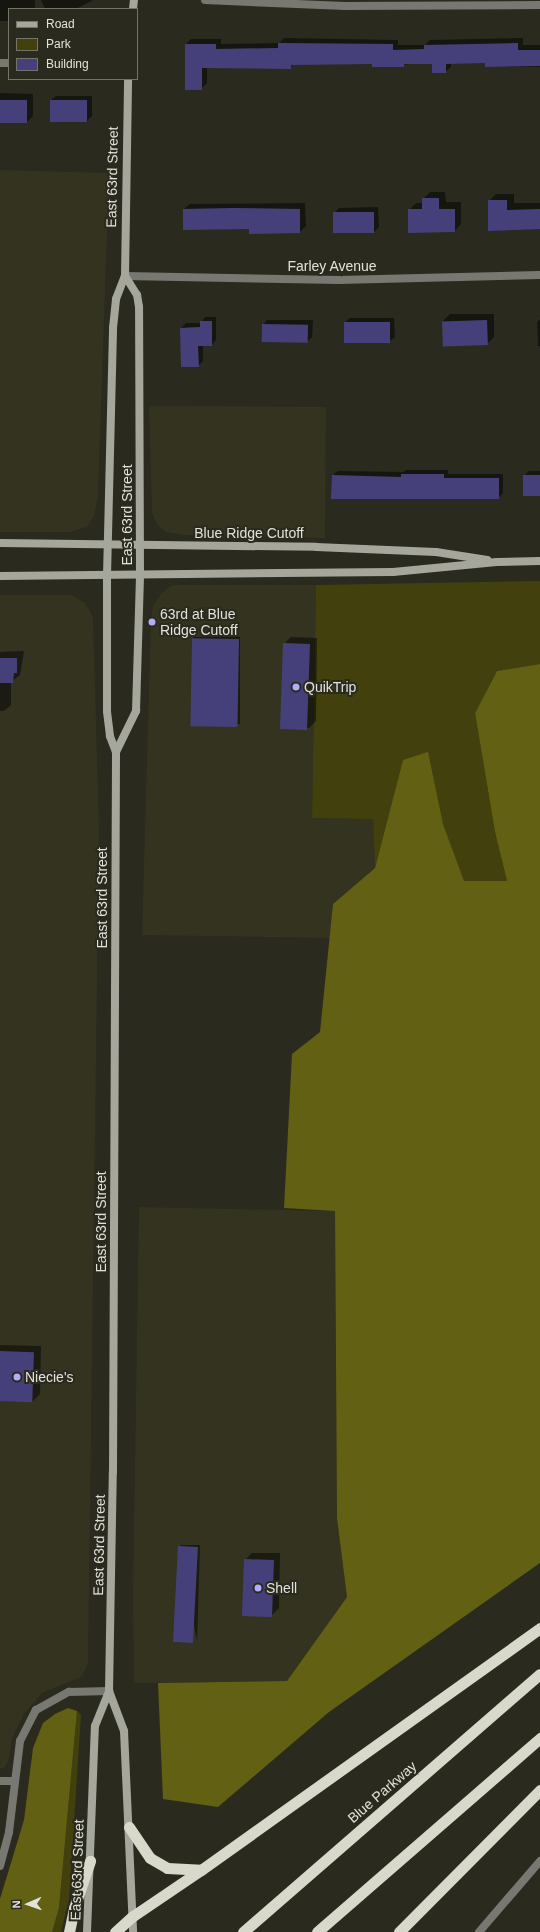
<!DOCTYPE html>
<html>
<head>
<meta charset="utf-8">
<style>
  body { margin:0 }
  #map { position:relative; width:540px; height:1932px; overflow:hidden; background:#2a2a1e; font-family:Arial,sans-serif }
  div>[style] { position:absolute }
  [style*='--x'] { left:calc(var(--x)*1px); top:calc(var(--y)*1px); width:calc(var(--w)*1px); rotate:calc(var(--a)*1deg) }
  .built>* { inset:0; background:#333320 }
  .green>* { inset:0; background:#42410e }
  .forest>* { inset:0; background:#626012 }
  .shadow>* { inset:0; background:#0007; transform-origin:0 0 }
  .building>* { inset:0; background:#46407a; transform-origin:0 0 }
  .minor>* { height:8px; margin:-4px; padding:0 4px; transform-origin:4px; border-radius:4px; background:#787872 }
  .secondary>* { height:8px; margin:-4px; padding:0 4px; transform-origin:4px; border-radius:4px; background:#a5a69c }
  .trunk>* { height:11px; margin:-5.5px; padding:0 5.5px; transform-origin:5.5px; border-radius:5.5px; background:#d8d9ca }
  .dots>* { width:11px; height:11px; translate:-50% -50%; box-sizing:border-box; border:2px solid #2a2a1e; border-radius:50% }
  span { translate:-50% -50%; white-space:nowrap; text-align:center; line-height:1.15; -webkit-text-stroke:4px #2a2a1e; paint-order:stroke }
  .street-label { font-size:14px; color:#e2e2db }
  .poi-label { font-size:14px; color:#e2e2db }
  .left { translate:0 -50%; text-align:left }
  .legend { position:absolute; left:8px; top:8px; width:130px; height:72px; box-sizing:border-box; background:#2a2a1e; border:1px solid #74746a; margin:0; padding:5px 7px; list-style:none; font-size:12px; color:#e2e2db }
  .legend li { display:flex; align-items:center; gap:8px; height:20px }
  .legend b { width:20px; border:1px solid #74746a }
  .north { position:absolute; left:8px; top:1884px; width:40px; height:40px; -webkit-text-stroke:3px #2a2a1e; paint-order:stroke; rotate:268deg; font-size:11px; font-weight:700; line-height:16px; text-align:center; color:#e2e2db }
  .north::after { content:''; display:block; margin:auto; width:14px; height:18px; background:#e2e2db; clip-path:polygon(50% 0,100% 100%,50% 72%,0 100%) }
</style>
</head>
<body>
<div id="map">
  <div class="built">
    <i style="clip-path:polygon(0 170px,109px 173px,98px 495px,94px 516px,87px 527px,70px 532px,0 532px)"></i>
    <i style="clip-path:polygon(149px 406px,326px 407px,325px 538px,182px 535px,166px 532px,157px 524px,152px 513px)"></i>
    <i style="clip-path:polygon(172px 585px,316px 585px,312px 818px,373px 819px,375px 868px,333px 904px,330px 938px,142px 935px,151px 617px,153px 606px,161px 594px)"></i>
    <i style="clip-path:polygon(0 595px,71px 595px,85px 603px,93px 617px,99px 829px,88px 1664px,81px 1677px,42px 1693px,24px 1714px,12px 1738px,9px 1759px,4px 1768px,0 1769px)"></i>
    <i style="clip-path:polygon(139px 1207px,335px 1211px,337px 1518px,347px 1597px,287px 1681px,134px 1683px,133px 1595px)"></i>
  </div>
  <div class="green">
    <i style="clip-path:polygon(540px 581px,540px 664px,497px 671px,475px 713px,495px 832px,507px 881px,464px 882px,443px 824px,403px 760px,375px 868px,373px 819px,312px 818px,316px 585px)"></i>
    <i style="clip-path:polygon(77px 1711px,81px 1715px,69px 1899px,61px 1932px,52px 1932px,59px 1908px)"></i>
  </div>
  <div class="forest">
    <i style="clip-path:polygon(540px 664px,540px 1563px,329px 1712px,218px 1807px,163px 1799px,158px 1683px,287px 1681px,347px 1597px,337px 1518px,335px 1211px,284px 1208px,292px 1054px,320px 1032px,333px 904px,375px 868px,403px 760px,428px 752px,443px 824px,464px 881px,507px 881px,495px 832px,475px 713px,497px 671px)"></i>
    <i style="clip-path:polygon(68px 1708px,77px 1711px,59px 1908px,52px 1932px,0 1932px,0 1899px,24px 1820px,33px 1748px,43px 1723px,55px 1714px)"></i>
  </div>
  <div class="shadow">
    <i style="clip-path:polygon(0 0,35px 0,35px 9px,9px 9px,9px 21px,0 21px)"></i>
    <i style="clip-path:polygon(41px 0,93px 0,76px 9px,45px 9px)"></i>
    <i style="clip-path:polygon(284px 38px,398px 40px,398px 45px,425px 45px,430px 40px,523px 38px,523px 45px,540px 45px,540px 67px,486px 66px,486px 62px,451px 63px,451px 67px,445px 72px,433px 63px,373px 66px,373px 63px,294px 64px,290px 68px,207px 67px,207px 83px,201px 89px,186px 44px,191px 39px,221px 39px,221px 44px,279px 43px)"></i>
    <i style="clip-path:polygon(0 93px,33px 94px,33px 116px,26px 123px,0 122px)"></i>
    <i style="clip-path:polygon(56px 96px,92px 96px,92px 116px,87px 121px,51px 100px)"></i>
    <i style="clip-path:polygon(430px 192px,445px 192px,446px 202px,461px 202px,461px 224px,455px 231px,409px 210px,416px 203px,423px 203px,423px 199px)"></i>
    <i style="clip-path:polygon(496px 194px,514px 194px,514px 203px,540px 203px,540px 228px,489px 201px)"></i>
    <i style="clip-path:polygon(305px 203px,306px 226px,300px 232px,250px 228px,184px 209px,190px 204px)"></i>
    <i style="clip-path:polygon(378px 207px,379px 227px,374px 232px,334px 213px,339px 208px)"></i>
    <i style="clip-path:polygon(450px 314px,494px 314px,494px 337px,487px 344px,443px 344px,443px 321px)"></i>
    <i style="clip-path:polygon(205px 317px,216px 317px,216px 340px,212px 345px,203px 345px,203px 361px,198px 366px,181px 328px,186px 323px,201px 323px)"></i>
    <i style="clip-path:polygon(350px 318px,394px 318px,395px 337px,390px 341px,345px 322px)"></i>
    <i style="clip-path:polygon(540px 319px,540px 346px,538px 346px,537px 322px)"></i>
    <i style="clip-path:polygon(267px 320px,313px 320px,312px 337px,308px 341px,263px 325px)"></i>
    <i style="clip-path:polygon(406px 470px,448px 470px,448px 474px,503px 474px,503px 493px,498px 498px,333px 475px,338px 471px,403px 472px)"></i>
    <i style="clip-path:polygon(529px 471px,540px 471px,540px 495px,524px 476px)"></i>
    <i style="left:240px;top:637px;width:87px;height:47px;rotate:90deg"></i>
    <i style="clip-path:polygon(291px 637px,317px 638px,316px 721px,309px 728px,282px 728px,284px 644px)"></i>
    <i style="clip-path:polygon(24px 651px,20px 675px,11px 682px,11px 705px,4px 711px,0 711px,0 652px)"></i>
    <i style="clip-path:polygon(0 1345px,41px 1346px,40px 1394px,33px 1401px,0 1400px)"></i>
    <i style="clip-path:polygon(181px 1545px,200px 1545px,197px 1641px,179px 1547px)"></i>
    <i style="clip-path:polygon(252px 1553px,280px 1553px,279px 1608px,272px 1615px,245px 1560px)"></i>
  </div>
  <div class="building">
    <i style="clip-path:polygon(278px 43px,393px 44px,393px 50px,424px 49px,424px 45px,518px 43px,518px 50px,540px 50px,540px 66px,485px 67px,485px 63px,446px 64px,446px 73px,432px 73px,432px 64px,404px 64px,404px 67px,372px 67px,372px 64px,291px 65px,291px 69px,202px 68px,202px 90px,185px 90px,185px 44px,216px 44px,216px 49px,278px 48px)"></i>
    <i style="left:0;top:100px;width:27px;height:23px"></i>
    <i style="left:50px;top:100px;width:37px;height:22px"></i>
    <i style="clip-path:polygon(422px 198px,439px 198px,439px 209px,455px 209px,455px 232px,408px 233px,408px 209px,422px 209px)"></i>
    <i style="clip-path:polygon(488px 200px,507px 200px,507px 210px,540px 209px,540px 229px,488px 231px)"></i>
    <i style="clip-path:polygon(232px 208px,300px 209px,300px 233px,249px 234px,249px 229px,183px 230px,183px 209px)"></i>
    <i style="left:333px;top:212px;width:41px;height:21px"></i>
    <i style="left:487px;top:320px;width:25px;height:45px;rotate:88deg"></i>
    <i style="clip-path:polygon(200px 321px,212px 321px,212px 346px,198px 346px,199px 367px,181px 367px,180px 328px,200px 327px)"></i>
    <i style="left:344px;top:322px;width:46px;height:21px"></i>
    <i style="left:262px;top:324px;width:46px;height:18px;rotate:1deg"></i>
    <i style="clip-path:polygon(401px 474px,444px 474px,444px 478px,499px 478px,499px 499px,331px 499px,332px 475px,401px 477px)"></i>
    <i style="left:523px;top:475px;width:17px;height:21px"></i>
    <i style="left:239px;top:639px;width:88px;height:47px;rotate:91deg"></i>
    <i style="left:283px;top:643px;width:27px;height:86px;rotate:2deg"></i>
    <i style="clip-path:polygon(0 658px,17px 658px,17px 673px,14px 673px,13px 683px,0 683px)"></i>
    <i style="left:0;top:1351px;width:34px;height:50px;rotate:2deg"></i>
    <i style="left:178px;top:1546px;width:20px;height:96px;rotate:3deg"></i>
    <i style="left:244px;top:1559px;width:30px;height:57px;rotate:2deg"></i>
  </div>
  <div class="minor">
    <i style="--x:205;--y:0;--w:140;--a:2.5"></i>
    <i style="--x:345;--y:6;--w:195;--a:-0.3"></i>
    <i style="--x:0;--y:63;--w:9;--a:0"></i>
    <i style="--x:125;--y:276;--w:214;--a:1.1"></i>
    <i style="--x:339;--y:280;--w:201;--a:-1.4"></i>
    <i style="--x:0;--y:1781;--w:15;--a:0"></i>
    <i style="--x:0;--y:1866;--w:35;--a:-75"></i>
    <i style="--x:9;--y:1832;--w:92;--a:-83.1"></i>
    <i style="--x:20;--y:1741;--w:35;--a:-63"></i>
    <i style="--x:36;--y:1710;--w:38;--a:-29"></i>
    <i style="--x:69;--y:1692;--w:40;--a:-1.4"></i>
    <i style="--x:479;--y:1932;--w:94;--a:-49.3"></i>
  </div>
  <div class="secondary">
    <i style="--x:133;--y:9;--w:9;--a:-84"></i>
    <i style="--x:0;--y:543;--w:316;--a:0.7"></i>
    <i style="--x:316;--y:547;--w:120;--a:2.4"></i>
    <i style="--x:436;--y:552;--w:52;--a:8.9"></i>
    <i style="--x:0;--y:576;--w:393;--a:-0.6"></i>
    <i style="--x:393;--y:572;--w:104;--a:-5.5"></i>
    <i style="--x:497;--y:562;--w:43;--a:-1.3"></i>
    <i style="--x:116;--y:752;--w:46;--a:-64"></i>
    <i style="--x:136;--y:711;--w:136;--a:-88.3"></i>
    <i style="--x:140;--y:575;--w:268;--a:-90.2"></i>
    <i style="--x:139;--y:307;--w:12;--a:-99"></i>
    <i style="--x:137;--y:295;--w:22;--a:-122"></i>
    <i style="--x:109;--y:1691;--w:43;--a:69.4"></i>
    <i style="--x:124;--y:1731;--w:201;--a:87.4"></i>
    <i style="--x:87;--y:1932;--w:206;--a:-87.8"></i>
    <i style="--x:95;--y:1726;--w:38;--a:-68"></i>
    <i style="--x:109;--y:1691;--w:219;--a:-89"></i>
    <i style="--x:113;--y:1472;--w:720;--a:-89.76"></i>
    <i style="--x:116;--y:752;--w:17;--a:-111"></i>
    <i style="--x:110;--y:736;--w:25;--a:-97"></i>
    <i style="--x:107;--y:711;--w:135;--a:-90"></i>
    <i style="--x:107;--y:576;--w:248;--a:-88.6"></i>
    <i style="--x:113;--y:328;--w:29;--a:-84"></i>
    <i style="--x:116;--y:299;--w:25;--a:-69"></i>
    <i style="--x:125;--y:276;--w:197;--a:-89.1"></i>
  </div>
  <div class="trunk">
    <i style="--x:129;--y:1827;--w:37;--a:56"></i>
    <i style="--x:150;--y:1858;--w:20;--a:30"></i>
    <i style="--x:167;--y:1868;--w:34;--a:3"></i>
    <i style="--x:69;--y:1932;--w:25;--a:-78"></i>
    <i style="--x:74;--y:1908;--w:50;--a:-71.2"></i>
    <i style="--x:115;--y:1932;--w:24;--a:-42"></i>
    <i style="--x:133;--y:1916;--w:82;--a:-34.1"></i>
    <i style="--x:201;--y:1870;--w:417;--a:-35.5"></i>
    <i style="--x:243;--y:1932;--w:393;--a:-41"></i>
    <i style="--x:317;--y:1932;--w:296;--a:-41"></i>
    <i style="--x:399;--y:1932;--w:200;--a:-45.2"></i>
  </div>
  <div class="dots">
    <i style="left:152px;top:622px;background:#b1adfa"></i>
    <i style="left:296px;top:687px;background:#b1adfa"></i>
    <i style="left:17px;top:1377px;background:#b1adfa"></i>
    <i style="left:258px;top:1588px;background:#b1adfa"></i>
  </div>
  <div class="street-label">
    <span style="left:112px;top:177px;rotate:-89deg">East 63rd Street</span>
    <span style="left:332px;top:266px">Farley Avenue</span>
    <span style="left:127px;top:515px;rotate:-90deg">East 63rd Street</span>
    <span style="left:249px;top:533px">Blue Ridge Cutoff</span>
    <span style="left:102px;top:898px;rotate:-90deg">East 63rd Street</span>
    <span style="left:101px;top:1222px;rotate:-90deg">East 63rd Street</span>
    <span style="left:99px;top:1545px;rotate:-89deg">East 63rd Street</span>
    <span style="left:382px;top:1792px;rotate:-41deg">Blue Parkway</span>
    <span style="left:77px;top:1870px;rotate:-88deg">East 63rd Street</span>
  </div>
  <div class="poi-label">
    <span class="left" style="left:160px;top:622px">63rd at Blue<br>Ridge Cutoff</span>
    <span class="left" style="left:304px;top:687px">QuikTrip</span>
    <span class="left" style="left:25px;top:1377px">Niecie's</span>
    <span class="left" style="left:266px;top:1588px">Shell</span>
  </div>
  <ul class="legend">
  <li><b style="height:5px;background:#a5a69c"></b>Road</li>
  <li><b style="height:11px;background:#42410e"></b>Park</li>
  <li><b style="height:11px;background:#46407a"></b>Building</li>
  </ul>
  <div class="north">N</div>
</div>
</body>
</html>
